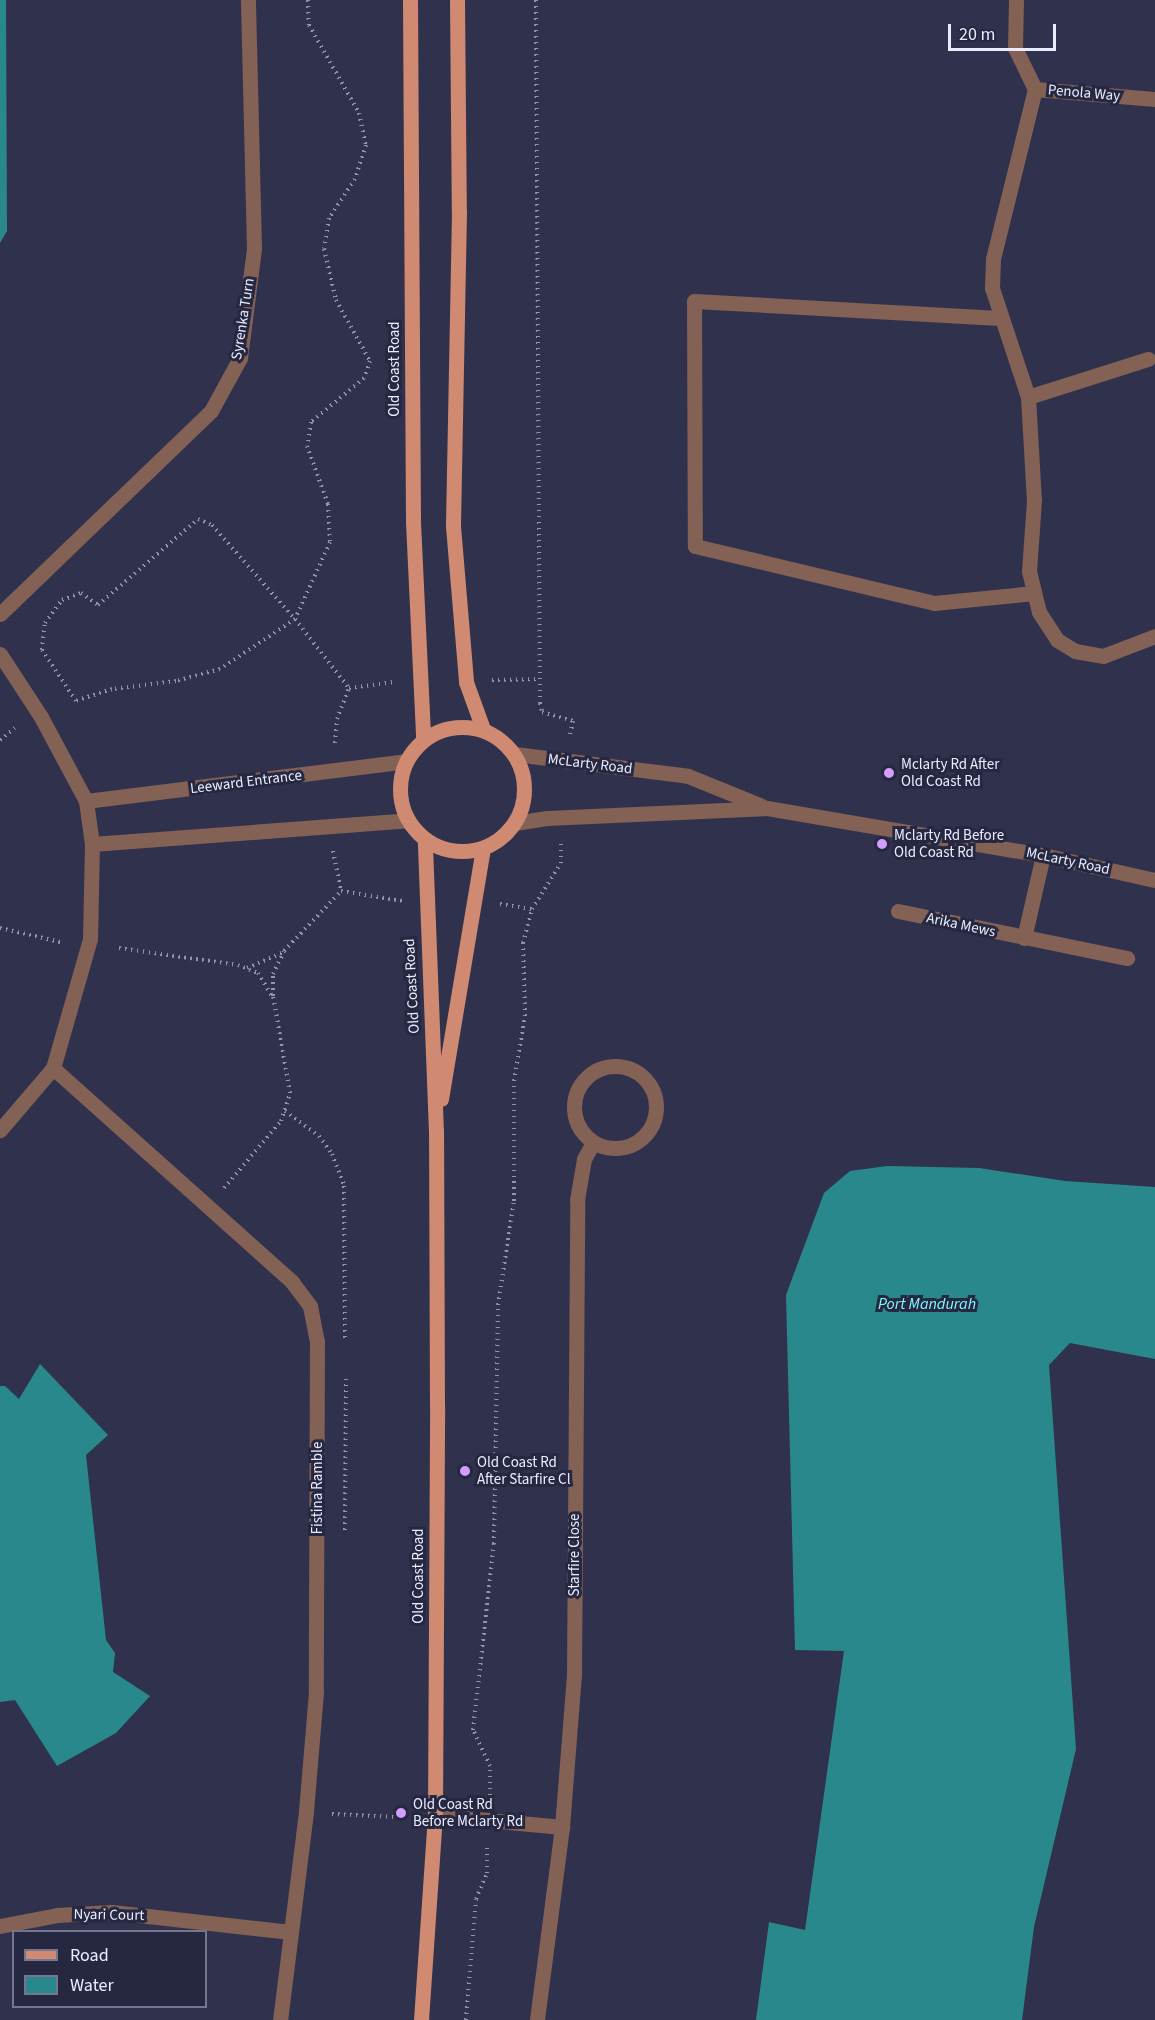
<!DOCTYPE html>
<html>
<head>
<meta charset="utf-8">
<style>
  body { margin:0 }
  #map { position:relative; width:1155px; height:2020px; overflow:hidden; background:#30324d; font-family:"Source Sans 3",sans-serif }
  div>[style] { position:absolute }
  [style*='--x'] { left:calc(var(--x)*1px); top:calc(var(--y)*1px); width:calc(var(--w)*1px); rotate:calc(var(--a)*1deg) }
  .water>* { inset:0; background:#29888c }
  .path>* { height:4px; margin-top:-2px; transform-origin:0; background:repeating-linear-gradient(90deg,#9395ac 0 1.5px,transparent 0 6px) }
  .minor>* { height:15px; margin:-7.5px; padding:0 7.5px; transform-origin:7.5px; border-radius:7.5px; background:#836154 }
  .minor>.ring { margin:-7.5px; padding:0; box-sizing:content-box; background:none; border:15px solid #836154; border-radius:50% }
  .major>* { height:15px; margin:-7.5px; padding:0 7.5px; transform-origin:7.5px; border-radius:7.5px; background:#cf8a71 }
  .major>.ring { margin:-7.5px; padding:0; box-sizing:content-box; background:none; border:15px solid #cf8a71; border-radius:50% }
  .dots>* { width:16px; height:16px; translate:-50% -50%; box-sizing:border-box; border:3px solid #262842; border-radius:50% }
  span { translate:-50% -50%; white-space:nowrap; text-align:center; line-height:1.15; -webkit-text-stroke:6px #262842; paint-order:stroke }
  .street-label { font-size:15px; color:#eaecfe }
  .poi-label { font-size:15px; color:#eaecfe }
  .left { translate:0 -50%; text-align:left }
  .water-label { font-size:16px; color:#7ef8fd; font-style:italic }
  .legend { position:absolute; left:12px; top:1930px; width:195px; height:78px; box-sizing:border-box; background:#262842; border:2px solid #74768d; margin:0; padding:8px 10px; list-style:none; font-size:18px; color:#eaecfe }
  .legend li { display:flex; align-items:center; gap:12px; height:30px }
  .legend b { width:30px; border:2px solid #74768d }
  .scale { position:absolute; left:948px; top:24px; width:108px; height:27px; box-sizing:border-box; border:3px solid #eaecfe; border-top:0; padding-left:8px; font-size:18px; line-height:21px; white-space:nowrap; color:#eaecfe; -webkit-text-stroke:4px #262842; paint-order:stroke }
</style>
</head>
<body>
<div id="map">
  <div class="water">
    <i style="clip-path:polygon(0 0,6px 0,7px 231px,0 243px)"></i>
    <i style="clip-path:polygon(887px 1166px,979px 1168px,1065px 1181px,1155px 1187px,1155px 1359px,1070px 1343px,1049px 1365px,1076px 1749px,1034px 1927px,1022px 2020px,756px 2020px,769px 1922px,805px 1930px,844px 1651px,795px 1650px,786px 1295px,824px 1193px,850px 1171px)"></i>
    <i style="clip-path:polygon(40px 1364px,108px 1435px,86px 1455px,106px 1640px,115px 1653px,113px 1672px,150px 1696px,116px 1733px,57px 1766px,15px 1700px,0 1702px,0 1386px,5px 1386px,19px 1399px)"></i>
  </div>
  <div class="path">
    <i style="--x:308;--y:0;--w:25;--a:88"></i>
    <i style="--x:309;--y:25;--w:101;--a:60.4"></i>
    <i style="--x:359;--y:113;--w:33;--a:78"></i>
    <i style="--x:366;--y:145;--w:36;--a:108"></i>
    <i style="--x:355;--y:179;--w:47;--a:123.7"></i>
    <i style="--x:329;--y:218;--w:31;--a:99"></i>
    <i style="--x:324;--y:249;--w:52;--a:76.8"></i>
    <i style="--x:336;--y:300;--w:70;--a:60.9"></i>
    <i style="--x:370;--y:361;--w:18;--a:109"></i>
    <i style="--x:364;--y:378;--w:69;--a:140.3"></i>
    <i style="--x:311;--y:422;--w:24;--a:99"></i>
    <i style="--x:307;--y:446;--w:62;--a:70.1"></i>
    <i style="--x:328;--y:504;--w:38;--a:87"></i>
    <i style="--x:330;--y:542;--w:85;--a:114.4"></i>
    <i style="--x:295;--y:619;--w:88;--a:52"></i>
    <i style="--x:349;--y:688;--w:46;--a:-7.4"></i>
    <i style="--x:536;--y:0;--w:703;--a:89.67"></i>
    <i style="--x:540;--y:703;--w:9;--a:77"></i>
    <i style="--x:542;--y:712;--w:32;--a:16"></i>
    <i style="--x:573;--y:721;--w:14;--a:102"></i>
    <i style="--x:198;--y:519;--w:15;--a:23"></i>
    <i style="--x:212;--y:525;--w:125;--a:48.6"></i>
    <i style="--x:295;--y:619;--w:90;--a:146.3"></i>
    <i style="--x:220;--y:669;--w:46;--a:164.7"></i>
    <i style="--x:176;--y:681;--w:64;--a:172.9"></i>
    <i style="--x:112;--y:689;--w:38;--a:162"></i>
    <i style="--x:76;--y:701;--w:61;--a:-123.7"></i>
    <i style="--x:42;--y:650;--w:27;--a:-84"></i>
    <i style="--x:45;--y:623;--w:29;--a:-54"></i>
    <i style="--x:62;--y:600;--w:20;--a:-20"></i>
    <i style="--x:81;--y:593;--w:21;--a:35"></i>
    <i style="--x:98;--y:605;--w:132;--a:-40.7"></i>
    <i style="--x:492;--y:680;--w:47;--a:-1.2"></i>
    <i style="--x:0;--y:740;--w:19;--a:-39"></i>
    <i style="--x:335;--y:743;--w:24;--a:-85"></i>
    <i style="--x:337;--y:719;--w:33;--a:-69"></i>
    <i style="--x:333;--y:851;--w:41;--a:78.7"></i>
    <i style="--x:341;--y:891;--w:63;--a:9.2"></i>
    <i style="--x:500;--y:904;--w:32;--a:9"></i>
    <i style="--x:0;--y:928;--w:62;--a:13.1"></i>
    <i style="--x:119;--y:948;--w:120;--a:8.1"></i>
    <i style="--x:238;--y:965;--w:22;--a:22"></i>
    <i style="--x:258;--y:973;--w:27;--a:59"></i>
    <i style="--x:247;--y:968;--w:40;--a:-23.4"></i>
    <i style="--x:285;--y:1111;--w:42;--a:36.3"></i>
    <i style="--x:319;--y:1136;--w:22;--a:54"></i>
    <i style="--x:332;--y:1154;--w:34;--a:69"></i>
    <i style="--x:344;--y:1186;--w:153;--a:89.6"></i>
    <i style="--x:224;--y:1188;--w:88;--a:-49.6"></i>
    <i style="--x:281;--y:1121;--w:29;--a:-72"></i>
    <i style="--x:290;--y:1093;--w:98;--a:-99.9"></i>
    <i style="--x:273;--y:996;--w:22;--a:-90"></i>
    <i style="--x:273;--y:974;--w:25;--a:-64"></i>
    <i style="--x:284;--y:951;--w:83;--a:-46.5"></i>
    <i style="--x:345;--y:1530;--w:151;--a:-89.6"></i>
    <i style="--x:490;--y:1795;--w:29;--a:-90"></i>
    <i style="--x:490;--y:1766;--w:40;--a:-115"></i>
    <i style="--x:473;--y:1730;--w:187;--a:-83.6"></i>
    <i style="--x:494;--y:1544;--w:239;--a:-89"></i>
    <i style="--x:498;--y:1305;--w:105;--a:-81.3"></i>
    <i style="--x:514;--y:1201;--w:120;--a:-90"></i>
    <i style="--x:514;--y:1081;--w:66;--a:-80.4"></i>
    <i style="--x:525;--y:1016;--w:73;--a:-91.6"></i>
    <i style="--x:523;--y:943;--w:35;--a:-75"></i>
    <i style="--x:532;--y:909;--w:54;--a:-57.8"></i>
    <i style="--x:561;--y:863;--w:19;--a:-90"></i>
    <i style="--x:332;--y:1814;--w:62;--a:2.8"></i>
    <i style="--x:466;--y:2020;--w:121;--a:-85.3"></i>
    <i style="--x:476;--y:1899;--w:28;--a:-67"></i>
    <i style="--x:487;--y:1873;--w:26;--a:-90"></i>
  </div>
  <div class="minor">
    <i style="--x:1016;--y:0;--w:48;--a:91.2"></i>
    <i style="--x:1015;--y:48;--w:46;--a:64"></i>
    <i style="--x:1035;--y:89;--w:120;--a:4.8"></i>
    <i style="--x:1035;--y:89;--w:175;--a:103.9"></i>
    <i style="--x:993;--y:259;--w:29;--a:92"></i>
    <i style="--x:992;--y:288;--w:115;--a:71.7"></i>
    <i style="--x:1028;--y:397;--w:103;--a:86.7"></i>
    <i style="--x:1034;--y:500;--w:71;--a:94"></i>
    <i style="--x:1029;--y:571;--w:42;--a:76.3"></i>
    <i style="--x:1039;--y:612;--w:33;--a:57"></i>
    <i style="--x:1057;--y:640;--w:21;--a:31"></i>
    <i style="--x:1075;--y:651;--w:28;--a:10"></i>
    <i style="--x:1103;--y:656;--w:56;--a:-21"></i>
    <i style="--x:999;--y:318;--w:305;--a:-176.8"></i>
    <i style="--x:694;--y:301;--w:245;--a:89.8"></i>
    <i style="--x:695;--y:546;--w:246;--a:13.4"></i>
    <i style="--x:934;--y:603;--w:100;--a:-5.7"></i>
    <i style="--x:1028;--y:397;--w:126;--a:-17.6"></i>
    <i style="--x:0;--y:614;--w:293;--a:-43.9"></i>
    <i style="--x:211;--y:411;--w:60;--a:-61.3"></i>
    <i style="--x:240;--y:358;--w:111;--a:-82.7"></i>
    <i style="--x:254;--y:248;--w:248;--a:-91.4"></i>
    <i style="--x:0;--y:654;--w:75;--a:56.9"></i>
    <i style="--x:41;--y:717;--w:95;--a:61.8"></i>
    <i style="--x:86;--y:801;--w:43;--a:82.1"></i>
    <i style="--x:92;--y:844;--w:95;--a:91.2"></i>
    <i style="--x:90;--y:939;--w:134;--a:106"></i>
    <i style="--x:53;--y:1068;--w:82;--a:130.5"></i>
    <i style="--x:515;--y:754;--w:174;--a:7.2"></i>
    <i style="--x:688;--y:776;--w:80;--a:22.1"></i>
    <i style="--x:86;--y:801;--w:322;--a:-7.1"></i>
    <i style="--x:515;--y:823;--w:32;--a:-9"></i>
    <i style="--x:547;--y:818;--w:220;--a:-2.6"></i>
    <i style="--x:767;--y:808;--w:280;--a:9.7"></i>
    <i style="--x:1043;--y:855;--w:115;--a:12.6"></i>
    <i style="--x:92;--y:844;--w:317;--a:-4.3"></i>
    <i style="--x:898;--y:911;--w:234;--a:11.6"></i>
    <i style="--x:1024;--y:938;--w:85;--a:-77.1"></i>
    <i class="ring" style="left:574px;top:1066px;width:67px;height:67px"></i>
    <i style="--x:53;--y:1068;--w:321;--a:41.8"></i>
    <i style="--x:292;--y:1282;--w:30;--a:53"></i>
    <i style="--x:310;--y:1306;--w:36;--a:79"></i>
    <i style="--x:317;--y:1341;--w:351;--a:90.2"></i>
    <i style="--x:316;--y:1692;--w:120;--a:94.8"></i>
    <i style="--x:306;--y:1812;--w:210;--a:97.1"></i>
    <i style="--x:435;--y:1815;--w:128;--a:5.4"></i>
    <i style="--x:562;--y:1827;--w:195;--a:97.4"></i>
    <i style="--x:562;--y:1827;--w:153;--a:-85.5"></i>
    <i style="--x:574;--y:1674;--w:474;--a:-89.6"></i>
    <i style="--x:577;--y:1200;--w:42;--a:-80.3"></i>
    <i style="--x:584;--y:1159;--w:18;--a:-61"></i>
    <i style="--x:0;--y:1926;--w:58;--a:-10.9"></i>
    <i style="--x:57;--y:1915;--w:55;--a:-3.1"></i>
    <i style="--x:112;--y:1912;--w:180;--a:6.4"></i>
  </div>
  <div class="major">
    <i style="--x:410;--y:0;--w:522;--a:89.67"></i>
    <i style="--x:413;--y:522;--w:215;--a:87.3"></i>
    <i style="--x:457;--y:0;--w:212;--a:89.5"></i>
    <i style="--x:459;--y:212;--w:314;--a:91.1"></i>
    <i style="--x:453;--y:526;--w:157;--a:85.2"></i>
    <i style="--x:466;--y:682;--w:50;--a:70.1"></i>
    <i class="ring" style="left:400px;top:727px;width:109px;height:109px"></i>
    <i style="--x:441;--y:1099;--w:254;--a:-80.5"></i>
    <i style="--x:421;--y:2020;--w:205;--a:-86.1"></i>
    <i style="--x:435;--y:1815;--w:409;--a:-89.7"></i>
    <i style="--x:437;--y:1406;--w:274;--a:-90.2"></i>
    <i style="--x:436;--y:1132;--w:293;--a:-92.2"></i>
  </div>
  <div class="dots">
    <i style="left:889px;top:773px;background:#d29dfd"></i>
    <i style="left:882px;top:844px;background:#d29dfd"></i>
    <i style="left:465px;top:1471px;background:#d29dfd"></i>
    <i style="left:401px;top:1813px;background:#d29dfd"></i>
  </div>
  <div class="street-label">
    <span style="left:1084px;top:93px;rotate:5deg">Penola Way</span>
    <span style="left:243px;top:319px;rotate:-81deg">Syrenka Turn</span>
    <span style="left:395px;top:369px;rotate:-90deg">Old Coast Road</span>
    <span style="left:590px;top:764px;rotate:7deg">McLarty Road</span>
    <span style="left:246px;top:782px;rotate:-7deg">Leeward Entrance</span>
    <span style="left:1068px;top:861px;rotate:12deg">McLarty Road</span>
    <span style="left:961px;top:925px;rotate:12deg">Arika Mews</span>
    <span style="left:412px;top:986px;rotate:-93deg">Old Coast Road</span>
    <span style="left:318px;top:1488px;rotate:-90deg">Fistina Ramble</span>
    <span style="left:575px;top:1555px;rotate:-90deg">Starfire Close</span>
    <span style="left:419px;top:1576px;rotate:-90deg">Old Coast Road</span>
    <span style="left:109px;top:1915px;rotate:1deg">Nyari Court</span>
  </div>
  <div class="poi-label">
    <span class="left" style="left:901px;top:773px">Mclarty Rd After<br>Old Coast Rd</span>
    <span class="left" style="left:894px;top:844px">Mclarty Rd Before<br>Old Coast Rd</span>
    <span class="left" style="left:477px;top:1471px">Old Coast Rd<br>After Starfire Cl</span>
    <span class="left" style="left:413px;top:1813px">Old Coast Rd<br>Before Mclarty Rd</span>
  </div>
  <div class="water-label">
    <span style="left:927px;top:1304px">Port Mandurah</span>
  </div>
  <ul class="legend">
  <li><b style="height:8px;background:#cf8a71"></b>Road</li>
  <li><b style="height:16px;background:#29888c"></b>Water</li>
  </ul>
  <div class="scale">20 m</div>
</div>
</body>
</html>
